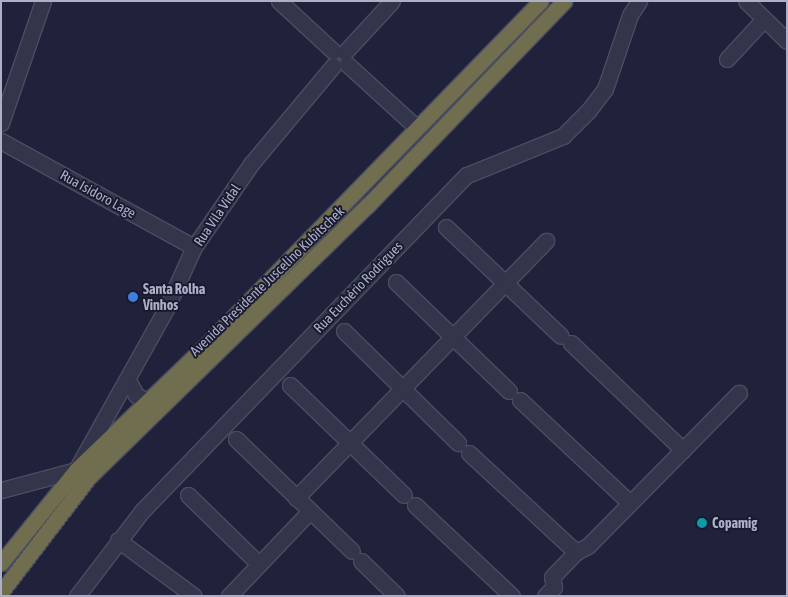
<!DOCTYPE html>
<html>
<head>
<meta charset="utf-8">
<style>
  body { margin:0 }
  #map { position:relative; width:788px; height:597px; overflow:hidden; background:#1f223a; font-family:"Asap Condensed",sans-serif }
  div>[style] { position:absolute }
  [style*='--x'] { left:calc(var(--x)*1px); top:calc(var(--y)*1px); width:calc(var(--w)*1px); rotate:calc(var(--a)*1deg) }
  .roads { filter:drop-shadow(1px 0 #4a4d62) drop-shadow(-1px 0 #4a4d62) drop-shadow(0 1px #4a4d62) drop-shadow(0 -1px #4a4d62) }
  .minor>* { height:15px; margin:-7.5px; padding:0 7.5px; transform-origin:7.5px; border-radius:7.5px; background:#33354b }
  .highway>* { height:15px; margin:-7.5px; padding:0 7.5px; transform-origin:7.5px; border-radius:7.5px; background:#716e4f }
  .dots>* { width:14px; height:14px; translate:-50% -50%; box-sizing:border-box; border:2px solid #181b2f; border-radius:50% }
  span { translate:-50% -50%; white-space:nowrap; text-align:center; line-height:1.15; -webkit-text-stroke:4px #181b2f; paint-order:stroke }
  .street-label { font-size:14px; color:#adafc7 }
  .poi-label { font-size:14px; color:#adafc7; font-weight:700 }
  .left { translate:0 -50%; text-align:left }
  .frame { position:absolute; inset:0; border:2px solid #adafc7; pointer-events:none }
</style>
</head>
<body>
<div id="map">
  <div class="roads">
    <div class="minor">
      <i style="--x:279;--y:1;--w:74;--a:42.8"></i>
      <i style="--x:746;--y:1;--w:57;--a:44.3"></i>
      <i style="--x:345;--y:52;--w:69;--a:-47.3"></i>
      <i style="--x:727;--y:59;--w:54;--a:-47.2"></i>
      <i style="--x:347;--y:64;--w:95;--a:42.4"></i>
      <i style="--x:1;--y:123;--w:129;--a:-71"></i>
      <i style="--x:1;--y:141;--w:220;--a:28.8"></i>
      <i style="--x:446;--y:227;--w:158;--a:43.5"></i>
      <i style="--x:396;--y:282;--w:157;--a:44"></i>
      <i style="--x:344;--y:331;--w:160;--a:44.5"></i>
      <i style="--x:571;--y:343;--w:155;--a:43.7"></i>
      <i style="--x:128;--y:380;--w:17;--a:62"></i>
      <i style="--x:136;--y:395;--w:15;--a:28"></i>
      <i style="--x:290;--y:385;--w:158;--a:44"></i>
      <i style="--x:520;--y:400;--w:151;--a:43.1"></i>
      <i style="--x:236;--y:439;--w:161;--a:44"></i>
      <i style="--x:469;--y:453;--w:146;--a:42.8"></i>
      <i style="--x:1;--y:490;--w:78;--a:-14.9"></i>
      <i style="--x:76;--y:470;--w:184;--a:-60.8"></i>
      <i style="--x:166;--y:309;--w:68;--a:-65.7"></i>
      <i style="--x:194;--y:247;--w:101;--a:-55.5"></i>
      <i style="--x:251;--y:164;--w:128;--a:-50.1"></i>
      <i style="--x:188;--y:495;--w:99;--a:44.2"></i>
      <i style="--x:296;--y:498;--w:359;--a:-45.8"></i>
      <i style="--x:415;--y:505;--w:133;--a:43.2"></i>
      <i style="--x:118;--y:540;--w:94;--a:36.4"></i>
      <i style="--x:361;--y:561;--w:50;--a:44.2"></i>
      <i style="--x:77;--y:596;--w:107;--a:-52.6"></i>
      <i style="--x:142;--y:511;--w:467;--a:-46"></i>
      <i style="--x:467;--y:175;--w:104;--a:-22.1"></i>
      <i style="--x:563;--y:136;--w:37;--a:-45"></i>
      <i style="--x:589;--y:110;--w:26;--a:-53"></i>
      <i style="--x:605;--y:89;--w:78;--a:-71.3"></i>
      <i style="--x:630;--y:15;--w:17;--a:-57"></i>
      <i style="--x:229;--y:596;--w:117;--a:-46.4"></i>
      <i style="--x:545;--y:596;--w:13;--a:-45"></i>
      <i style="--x:554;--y:587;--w:10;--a:-101"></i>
      <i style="--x:552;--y:577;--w:35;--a:-46"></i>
      <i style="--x:576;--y:552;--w:13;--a:-27"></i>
      <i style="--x:588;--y:546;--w:215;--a:-45.4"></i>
    </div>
    <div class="highway">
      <i style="--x:1;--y:563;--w:119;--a:-51.1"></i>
      <i style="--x:76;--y:470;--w:187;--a:-43.9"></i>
      <i style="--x:211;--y:340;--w:473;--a:-45.8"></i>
      <i style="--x:1;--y:592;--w:145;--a:-52.6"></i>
      <i style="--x:89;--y:477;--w:390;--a:-44.3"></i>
      <i style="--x:368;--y:205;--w:283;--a:-46.1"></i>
    </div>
  </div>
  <div class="dots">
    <i style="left:133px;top:297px;background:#3f7fe0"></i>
    <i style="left:702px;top:523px;background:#0f9aa8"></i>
  </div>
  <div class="street-label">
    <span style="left:98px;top:194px;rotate:29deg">Rua Isidoro Lage</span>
    <span style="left:217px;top:215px;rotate:-56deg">Rua Vila Vidal</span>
    <span style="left:267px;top:281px;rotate:-44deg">Avenida Presidente Juscelino Kubitschek</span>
    <span style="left:358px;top:287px;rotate:-46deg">Rua Euchério Rodrigues</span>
  </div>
  <div class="poi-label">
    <span class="left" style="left:143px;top:297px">Santa Rolha<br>Vinhos</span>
    <span class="left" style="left:712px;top:523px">Copamig</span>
  </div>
  <div class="frame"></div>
</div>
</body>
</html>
